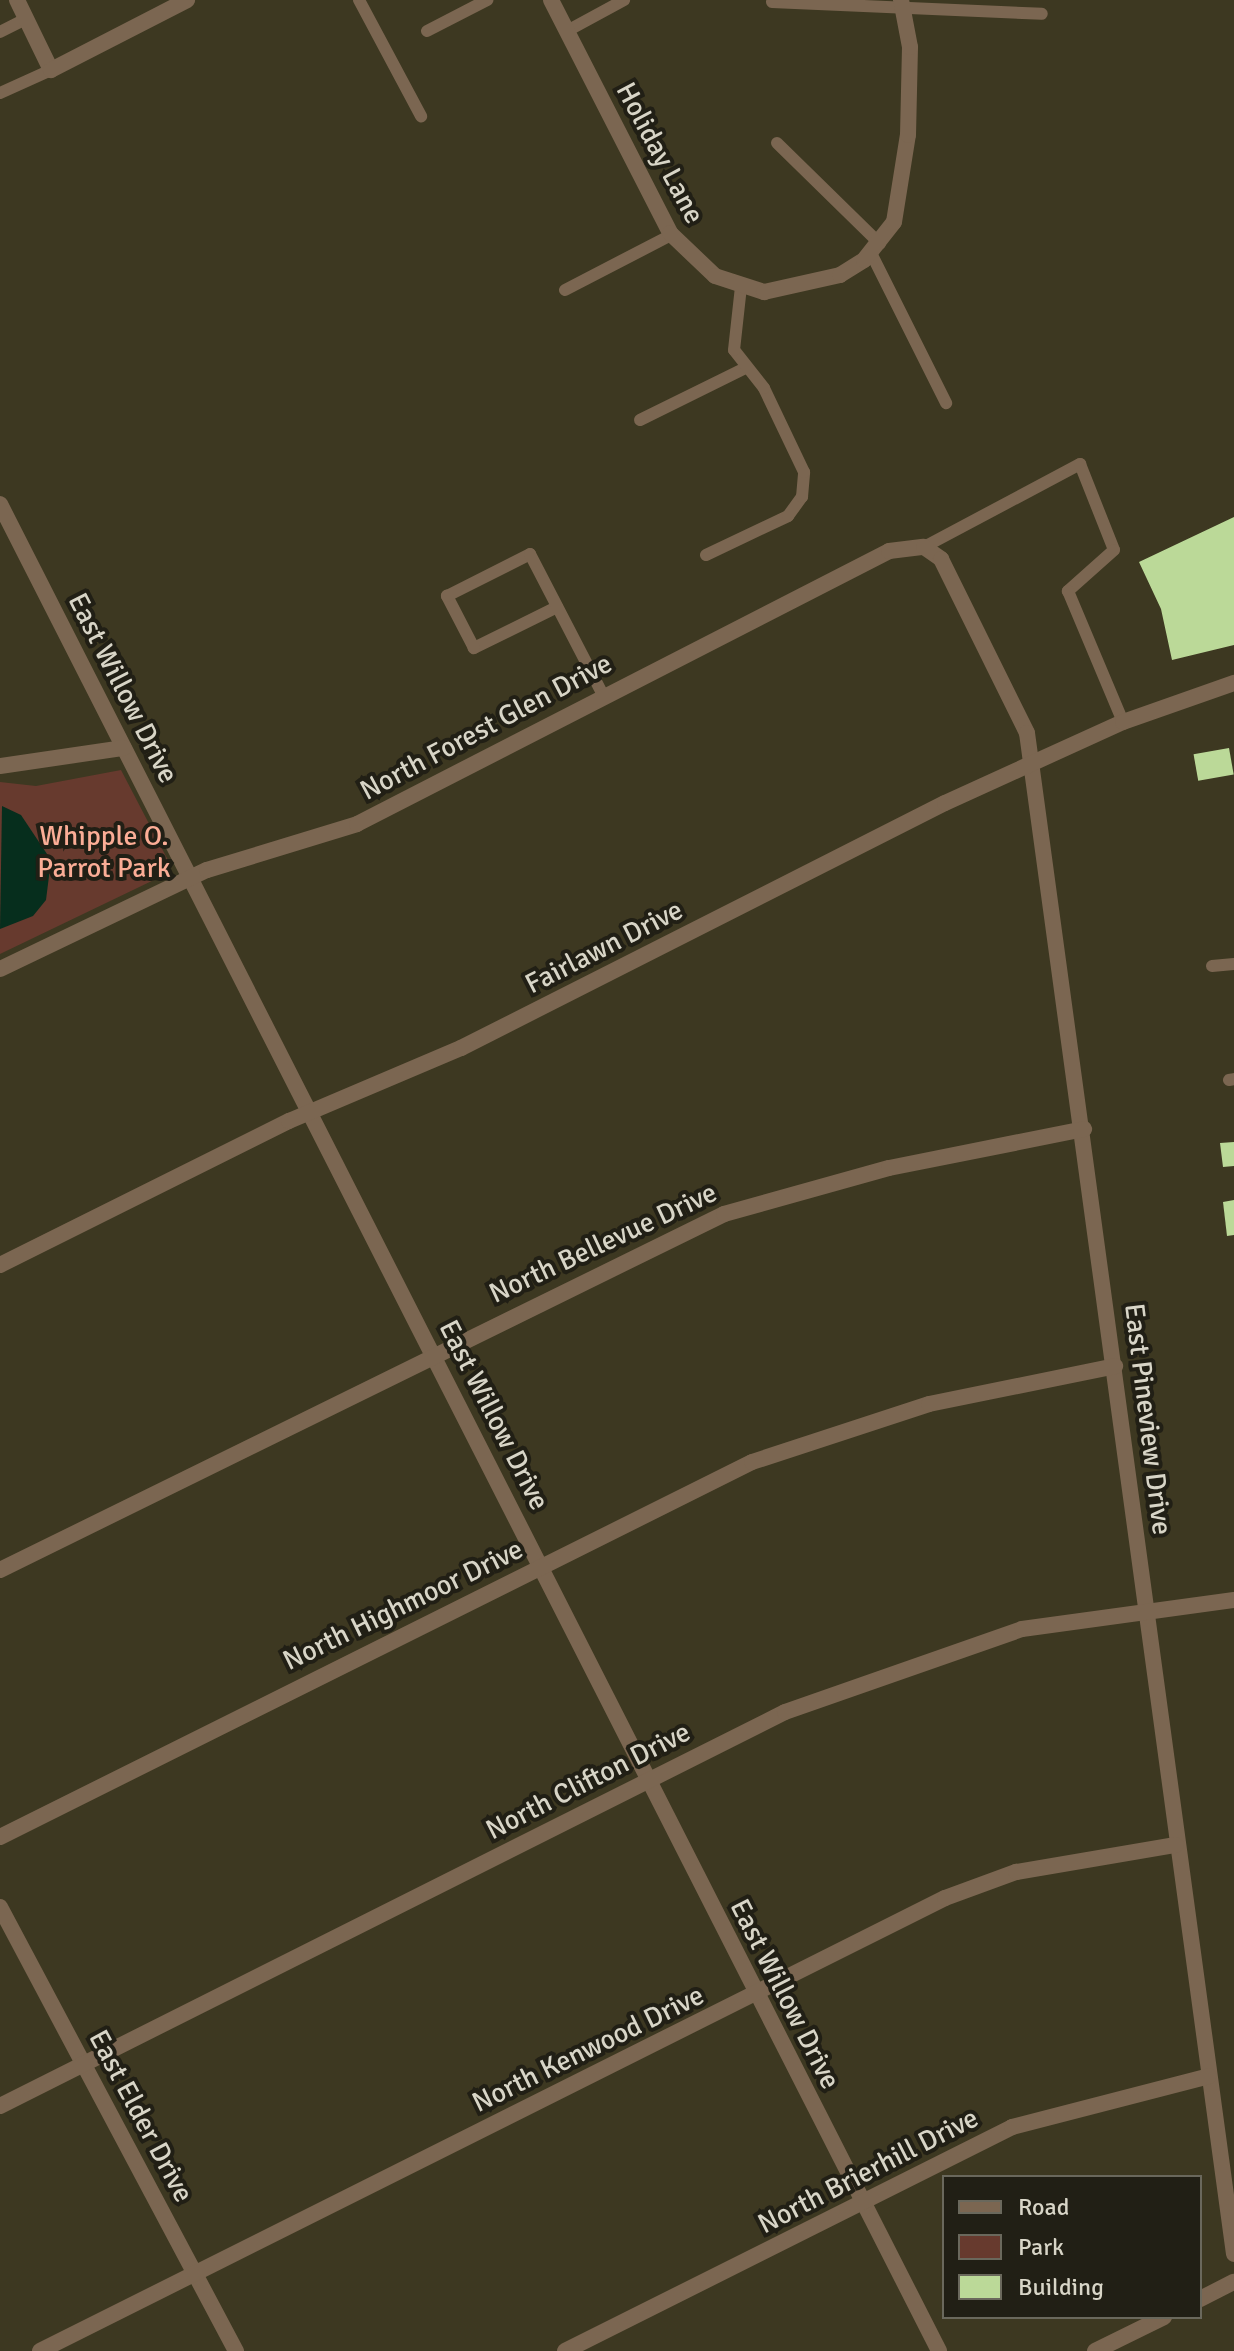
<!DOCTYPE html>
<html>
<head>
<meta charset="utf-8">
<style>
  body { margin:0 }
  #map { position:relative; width:1234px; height:2351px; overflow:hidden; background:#3d3821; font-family:Signika,sans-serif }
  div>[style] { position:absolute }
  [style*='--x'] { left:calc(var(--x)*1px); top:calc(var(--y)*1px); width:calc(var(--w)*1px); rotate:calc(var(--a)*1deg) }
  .green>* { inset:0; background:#673a2e }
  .water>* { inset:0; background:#062e1d }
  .building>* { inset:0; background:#bbd998; transform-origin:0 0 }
  .lane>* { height:12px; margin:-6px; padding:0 6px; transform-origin:6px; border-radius:6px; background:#7b6651 }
  .street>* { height:16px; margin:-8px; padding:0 8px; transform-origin:8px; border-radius:8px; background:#7b6651 }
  span { translate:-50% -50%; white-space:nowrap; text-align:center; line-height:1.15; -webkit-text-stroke:8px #211f15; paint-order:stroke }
  .street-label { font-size:28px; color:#d8d5c7 }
  .park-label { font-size:28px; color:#fbad96 }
  .legend { position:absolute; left:942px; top:2175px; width:260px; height:144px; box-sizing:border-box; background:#211f15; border:2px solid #6a685c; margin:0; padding:10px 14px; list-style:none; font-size:24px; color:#d8d5c7 }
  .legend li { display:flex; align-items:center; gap:16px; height:40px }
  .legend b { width:40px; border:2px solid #6a685c }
</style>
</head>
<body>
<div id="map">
  <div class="green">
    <i style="clip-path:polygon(121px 770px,170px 864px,158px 878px,0 954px,0 782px,36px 786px)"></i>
  </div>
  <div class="water">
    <i style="clip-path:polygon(2px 806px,21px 815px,51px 860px,46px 900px,33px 916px,0 929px)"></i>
  </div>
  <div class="building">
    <i style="clip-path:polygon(1234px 517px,1234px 645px,1172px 660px,1161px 609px,1139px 562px)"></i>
    <i style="left:1229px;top:748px;width:27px;height:36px;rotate:80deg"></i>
    <i style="clip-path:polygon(1234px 1142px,1234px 1166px,1223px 1167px,1220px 1143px)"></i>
    <i style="clip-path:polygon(1234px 1200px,1234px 1235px,1227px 1236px,1223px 1202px)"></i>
  </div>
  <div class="lane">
    <i style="--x:359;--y:0;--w:132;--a:61.9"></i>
    <i style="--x:772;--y:2;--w:270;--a:2.5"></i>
    <i style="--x:427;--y:31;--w:68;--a:-27.3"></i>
    <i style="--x:567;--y:31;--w:65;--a:-28.5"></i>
    <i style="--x:0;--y:32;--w:28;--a:-27"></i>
    <i style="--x:0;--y:93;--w:56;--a:-24.3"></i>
    <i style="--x:777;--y:143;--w:144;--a:44.4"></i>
    <i style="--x:871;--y:253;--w:168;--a:63.4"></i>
    <i style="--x:565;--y:290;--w:119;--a:-27.4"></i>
    <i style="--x:640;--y:420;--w:115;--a:-26.3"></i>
    <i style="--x:924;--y:547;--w:177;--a:-28"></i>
    <i style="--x:1080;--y:464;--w:92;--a:68.4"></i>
    <i style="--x:1114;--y:550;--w:62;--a:138.3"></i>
    <i style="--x:1068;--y:591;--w:142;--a:67.2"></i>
    <i style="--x:706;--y:555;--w:91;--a:-25.4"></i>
    <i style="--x:788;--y:516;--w:24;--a:-54"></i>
    <i style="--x:802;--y:497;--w:25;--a:-85"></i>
    <i style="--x:804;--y:472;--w:93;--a:-115.5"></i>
    <i style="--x:764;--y:388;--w:48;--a:-128.3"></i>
    <i style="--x:734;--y:350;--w:63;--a:-83.7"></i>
    <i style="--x:557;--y:607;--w:93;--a:153.7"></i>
    <i style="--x:474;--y:648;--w:59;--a:-117.4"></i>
    <i style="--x:447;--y:596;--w:93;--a:-26.8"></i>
    <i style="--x:530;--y:554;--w:159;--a:62.6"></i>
    <i style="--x:1212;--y:966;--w:22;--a:-5"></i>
    <i style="--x:1229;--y:1080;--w:5;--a:-11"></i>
  </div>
  <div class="street">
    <i style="--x:17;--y:0;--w:78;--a:64.1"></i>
    <i style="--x:51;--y:70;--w:153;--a:-27.2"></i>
    <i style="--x:551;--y:0;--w:262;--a:62.9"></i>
    <i style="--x:670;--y:233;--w:62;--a:43.7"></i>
    <i style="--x:715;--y:276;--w:52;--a:18.1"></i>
    <i style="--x:764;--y:292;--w:78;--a:-12.6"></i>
    <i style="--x:840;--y:275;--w:28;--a:-32"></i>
    <i style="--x:864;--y:260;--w:48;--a:-51.7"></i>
    <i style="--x:894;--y:222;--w:88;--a:-80.9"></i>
    <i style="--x:908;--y:135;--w:88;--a:-88.7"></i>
    <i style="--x:910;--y:47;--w:48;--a:-100.8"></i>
    <i style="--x:0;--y:504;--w:2072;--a:63.05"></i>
    <i style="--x:0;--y:766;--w:125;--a:-8.3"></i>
    <i style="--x:0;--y:969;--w:229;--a:-25.6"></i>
    <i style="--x:207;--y:870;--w:157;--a:-17"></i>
    <i style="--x:357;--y:824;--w:598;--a:-27.16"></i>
    <i style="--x:889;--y:551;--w:35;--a:-7"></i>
    <i style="--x:924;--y:547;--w:21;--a:35"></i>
    <i style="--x:941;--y:559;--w:194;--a:63.7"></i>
    <i style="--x:1027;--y:733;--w:1535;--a:82.25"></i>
    <i style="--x:0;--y:1265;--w:323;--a:-26.5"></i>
    <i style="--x:289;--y:1121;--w:187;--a:-23"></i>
    <i style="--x:461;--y:1048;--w:542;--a:-26.85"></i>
    <i style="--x:945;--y:803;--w:196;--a:-24.5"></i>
    <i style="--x:1123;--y:722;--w:118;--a:-19.4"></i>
    <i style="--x:0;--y:1570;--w:807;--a:-26.18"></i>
    <i style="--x:724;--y:1214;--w:171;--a:-15.6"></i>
    <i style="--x:889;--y:1168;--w:199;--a:-11.3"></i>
    <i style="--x:0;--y:1837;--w:840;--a:-26.5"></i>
    <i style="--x:752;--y:1462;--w:186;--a:-18.1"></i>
    <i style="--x:929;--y:1404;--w:190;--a:-11.5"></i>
    <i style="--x:0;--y:1907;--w:503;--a:62.01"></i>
    <i style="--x:0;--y:2106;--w:878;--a:-26.65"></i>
    <i style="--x:785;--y:1712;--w:251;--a:-19.3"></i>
    <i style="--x:1022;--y:1629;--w:214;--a:-7.8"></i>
    <i style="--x:1200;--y:2299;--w:38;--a:-27"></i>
    <i style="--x:40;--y:2351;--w:1012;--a:-26.59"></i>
    <i style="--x:945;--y:1898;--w:76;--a:-20.1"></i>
    <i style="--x:1016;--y:1872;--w:162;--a:-9.6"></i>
    <i style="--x:565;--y:2351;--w:500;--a:-26.6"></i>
    <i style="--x:1012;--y:2127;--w:203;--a:-14.5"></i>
    <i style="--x:1095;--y:2351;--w:77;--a:-26.2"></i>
  </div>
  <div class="street-label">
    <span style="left:660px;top:153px;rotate:62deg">Holiday Lane</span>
    <span style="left:123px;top:688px;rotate:63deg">East Willow Drive</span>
    <span style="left:486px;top:727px;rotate:-28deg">North Forest Glen Drive</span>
    <span style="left:604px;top:947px;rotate:-27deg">Fairlawn Drive</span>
    <span style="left:603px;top:1243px;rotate:-25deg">North Bellevue Drive</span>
    <span style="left:494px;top:1415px;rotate:63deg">East Willow Drive</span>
    <span style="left:1148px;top:1419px;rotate:83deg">East Pineview Drive</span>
    <span style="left:403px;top:1605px;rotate:-26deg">North Highmoor Drive</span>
    <span style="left:588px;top:1781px;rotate:-27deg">North Clifton Drive</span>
    <span style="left:785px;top:1994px;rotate:63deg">East Willow Drive</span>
    <span style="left:588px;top:2049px;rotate:-26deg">North Kenwood Drive</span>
    <span style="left:141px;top:2116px;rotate:62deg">East Elder Drive</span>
    <span style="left:868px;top:2171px;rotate:-27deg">North Brierhill Drive</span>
  </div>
  <div class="park-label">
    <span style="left:104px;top:852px">Whipple O.<br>Parrot Park</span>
  </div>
  <ul class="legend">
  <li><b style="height:10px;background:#7b6651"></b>Road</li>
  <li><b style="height:22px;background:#673a2e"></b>Park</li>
  <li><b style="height:22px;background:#bbd998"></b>Building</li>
  </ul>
</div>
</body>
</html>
